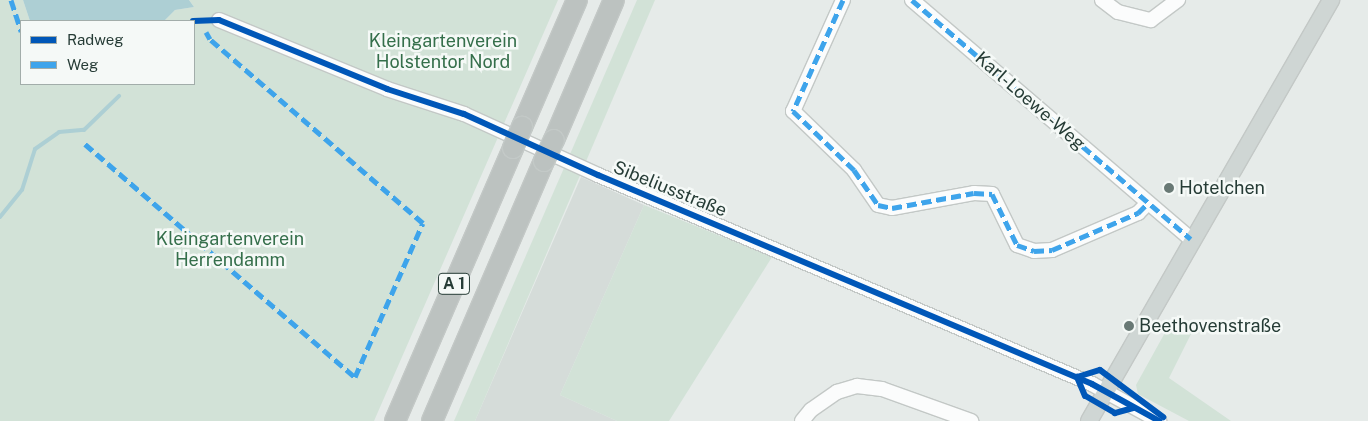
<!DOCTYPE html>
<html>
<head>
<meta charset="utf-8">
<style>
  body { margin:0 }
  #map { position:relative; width:1368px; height:421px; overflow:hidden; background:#e6ebe9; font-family:"Public Sans",sans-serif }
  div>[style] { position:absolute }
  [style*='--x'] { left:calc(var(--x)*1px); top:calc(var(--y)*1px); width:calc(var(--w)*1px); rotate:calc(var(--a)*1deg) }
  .built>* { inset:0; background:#d5dcd9 }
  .green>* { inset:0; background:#d2e2d7 }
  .water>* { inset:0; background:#adcfd4 }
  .stream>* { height:4px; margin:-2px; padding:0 2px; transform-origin:2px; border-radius:2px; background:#adcfd4 }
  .roads { filter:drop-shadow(1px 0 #c3c8c6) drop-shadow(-1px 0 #c3c8c6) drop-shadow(0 1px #c3c8c6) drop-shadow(0 -1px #c3c8c6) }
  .minor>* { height:14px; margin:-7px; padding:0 7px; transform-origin:7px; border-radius:7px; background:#fbfcfc }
  .major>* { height:16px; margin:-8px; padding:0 8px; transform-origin:8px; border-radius:8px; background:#cfd6d4 }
  .highway>* { height:20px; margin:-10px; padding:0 10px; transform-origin:10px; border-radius:10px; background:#bcc2c0 }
  .bridges { filter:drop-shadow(1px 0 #c3c9c7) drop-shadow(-1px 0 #c3c9c7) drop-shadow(0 1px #c3c9c7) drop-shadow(0 -1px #c3c9c7) }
  .highway-bridge>* { height:20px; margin:-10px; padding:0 10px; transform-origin:10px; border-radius:10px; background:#bcc2c0 }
  .quiet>* { height:5px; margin-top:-2.5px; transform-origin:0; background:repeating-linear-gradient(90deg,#3ea4eb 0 10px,transparent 0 15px) }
  .cycleway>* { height:6px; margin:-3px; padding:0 3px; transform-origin:3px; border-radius:3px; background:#0057b8 }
  .dots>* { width:14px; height:14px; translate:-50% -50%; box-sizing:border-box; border:2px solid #f5f9f7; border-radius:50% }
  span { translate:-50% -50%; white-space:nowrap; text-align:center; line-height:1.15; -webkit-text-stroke:5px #f5f9f7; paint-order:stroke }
  .shield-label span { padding:1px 4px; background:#f5f9f7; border:1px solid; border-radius:4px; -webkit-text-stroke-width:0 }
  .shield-label { font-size:16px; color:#263c36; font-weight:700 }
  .park-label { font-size:18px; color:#356f4b }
  .street-label { font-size:18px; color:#263c36 }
  .poi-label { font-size:18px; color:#263c36 }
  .left { translate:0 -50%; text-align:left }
  .legend { position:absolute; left:20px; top:20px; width:175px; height:65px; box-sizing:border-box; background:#f5f9f7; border:1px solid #a2adaa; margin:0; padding:6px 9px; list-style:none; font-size:15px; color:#263c36 }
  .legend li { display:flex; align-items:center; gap:10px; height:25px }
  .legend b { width:25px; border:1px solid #a2adaa }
</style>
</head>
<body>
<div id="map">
  <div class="built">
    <i style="clip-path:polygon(581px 177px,644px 205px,560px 395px,617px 421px,475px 421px)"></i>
  </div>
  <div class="green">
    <i style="clip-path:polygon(0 0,23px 0,30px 21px,21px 21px,21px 84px,194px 84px,194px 21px,164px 21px,175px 10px,194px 7px,189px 0,558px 0,374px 421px,0 421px)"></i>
    <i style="clip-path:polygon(637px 0,655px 0,475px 421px,454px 421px)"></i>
    <i style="clip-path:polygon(644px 205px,772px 257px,669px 421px,617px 421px,560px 395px)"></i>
    <i style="clip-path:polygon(1172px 320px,1194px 328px,1169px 378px,1231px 421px,1189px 421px,1138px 394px,1136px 385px)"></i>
  </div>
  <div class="water">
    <i style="clip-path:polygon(23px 0,189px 0,194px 7px,175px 10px,164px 21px,30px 21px)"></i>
  </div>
  <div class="stream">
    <i style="--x:0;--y:217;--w:35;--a:-51"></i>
    <i style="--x:22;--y:190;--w:43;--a:-72.4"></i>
    <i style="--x:35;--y:149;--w:29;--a:-35"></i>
    <i style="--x:59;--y:132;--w:25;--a:-5"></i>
    <i style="--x:84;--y:130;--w:49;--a:-44.2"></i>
  </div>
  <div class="roads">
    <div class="minor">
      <i style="--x:843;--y:0;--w:122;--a:114.2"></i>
      <i style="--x:793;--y:111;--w:85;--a:44"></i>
      <i style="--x:854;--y:170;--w:42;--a:55.6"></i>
      <i style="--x:878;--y:205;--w:14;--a:12"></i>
      <i style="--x:892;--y:208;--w:83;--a:-10.4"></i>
      <i style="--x:974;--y:193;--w:18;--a:3"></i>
      <i style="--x:992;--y:194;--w:57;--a:63.9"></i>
      <i style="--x:1017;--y:245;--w:18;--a:19"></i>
      <i style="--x:1034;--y:251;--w:18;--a:-3"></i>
      <i style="--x:1052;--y:250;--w:94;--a:-23.3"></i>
      <i style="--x:1138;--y:213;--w:13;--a:-45"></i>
      <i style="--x:912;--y:0;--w:367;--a:40.6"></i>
      <i style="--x:1102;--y:0;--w:20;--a:37"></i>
      <i style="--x:1118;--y:12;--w:34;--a:14"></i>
      <i style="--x:1151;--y:20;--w:34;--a:-37"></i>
      <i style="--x:219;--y:20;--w:182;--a:22.3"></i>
      <i style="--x:387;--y:89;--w:81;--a:18"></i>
      <i style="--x:464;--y:114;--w:147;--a:24.5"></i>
      <i style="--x:598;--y:175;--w:536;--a:22.93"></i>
      <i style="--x:1092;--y:384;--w:77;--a:28.9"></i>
      <i style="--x:802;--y:421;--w:14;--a:-51"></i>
      <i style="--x:811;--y:410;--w:32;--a:-35"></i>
      <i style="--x:837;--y:392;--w:21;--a:-17"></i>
      <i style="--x:857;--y:386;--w:25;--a:7"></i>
      <i style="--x:882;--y:389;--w:95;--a:19.8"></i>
    </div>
    <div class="major">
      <i style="--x:1089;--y:421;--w:486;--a:-60.1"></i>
    </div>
    <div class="highway">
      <i style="--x:522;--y:127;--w:138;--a:-66.6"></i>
      <i style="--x:554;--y:140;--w:152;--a:-66.8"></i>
      <i style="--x:395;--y:421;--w:297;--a:-66.6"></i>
      <i style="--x:432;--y:421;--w:283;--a:-66.7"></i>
    </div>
  </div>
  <div class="bridges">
    <div class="highway-bridge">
      <i style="--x:513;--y:148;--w:23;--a:-67"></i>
      <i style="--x:544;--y:161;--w:23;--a:-65"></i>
    </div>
  </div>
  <div class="quiet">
    <i style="--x:11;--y:0;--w:33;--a:72"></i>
    <i style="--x:843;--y:0;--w:122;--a:114.2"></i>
    <i style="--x:793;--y:111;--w:85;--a:44"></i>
    <i style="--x:854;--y:170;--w:42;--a:55.6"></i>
    <i style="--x:878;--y:205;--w:14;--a:12"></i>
    <i style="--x:892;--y:208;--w:83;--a:-10.4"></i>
    <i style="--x:974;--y:193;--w:18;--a:3"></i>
    <i style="--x:992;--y:194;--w:57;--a:63.9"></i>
    <i style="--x:1017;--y:245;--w:18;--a:19"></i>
    <i style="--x:1034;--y:251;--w:18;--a:-3"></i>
    <i style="--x:1052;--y:250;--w:94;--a:-23.3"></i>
    <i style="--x:1138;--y:213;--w:13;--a:-45"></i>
    <i style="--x:912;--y:0;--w:367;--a:40.6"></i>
    <i style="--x:85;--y:144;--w:357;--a:40.8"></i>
    <i style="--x:355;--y:377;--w:168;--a:-66.2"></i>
    <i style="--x:423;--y:223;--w:281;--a:-139.2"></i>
    <i style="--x:210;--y:39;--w:8;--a:-120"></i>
  </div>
  <div class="cycleway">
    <i style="--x:193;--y:21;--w:26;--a:-2"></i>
    <i style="--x:219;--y:20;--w:182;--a:22.3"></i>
    <i style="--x:387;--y:89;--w:81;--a:18"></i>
    <i style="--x:464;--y:114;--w:147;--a:24.5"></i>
    <i style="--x:598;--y:175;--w:536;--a:22.93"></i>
    <i style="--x:1092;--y:384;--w:77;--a:28.9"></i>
    <i style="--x:1133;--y:408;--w:19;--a:164"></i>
    <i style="--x:1115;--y:413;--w:34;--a:-150"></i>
    <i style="--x:1085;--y:396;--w:21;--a:-113"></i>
    <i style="--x:1077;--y:377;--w:24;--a:-17"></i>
    <i style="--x:1100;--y:370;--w:79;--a:36.7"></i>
  </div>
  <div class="dots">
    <i style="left:1169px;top:188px;background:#697975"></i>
    <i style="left:1129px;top:326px;background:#697975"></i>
  </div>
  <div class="shield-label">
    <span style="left:454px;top:284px">A 1</span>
  </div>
  <div class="park-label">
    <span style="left:443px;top:52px">Kleingartenverein<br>Holstentor Nord</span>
    <span style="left:230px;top:250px">Kleingartenverein<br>Herrendamm</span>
  </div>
  <div class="street-label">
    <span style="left:1030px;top:101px;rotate:41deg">Karl-Loewe-Weg</span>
    <span style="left:670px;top:189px;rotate:22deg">Sibeliusstraße</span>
  </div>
  <div class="poi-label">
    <span class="left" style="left:1179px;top:188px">Hotelchen</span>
    <span class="left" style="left:1139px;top:326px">Beethovenstraße</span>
  </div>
  <ul class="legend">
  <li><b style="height:6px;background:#0057b8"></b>Radweg</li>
  <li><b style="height:6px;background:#3ea4eb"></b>Weg</li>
  </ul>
</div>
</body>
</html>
